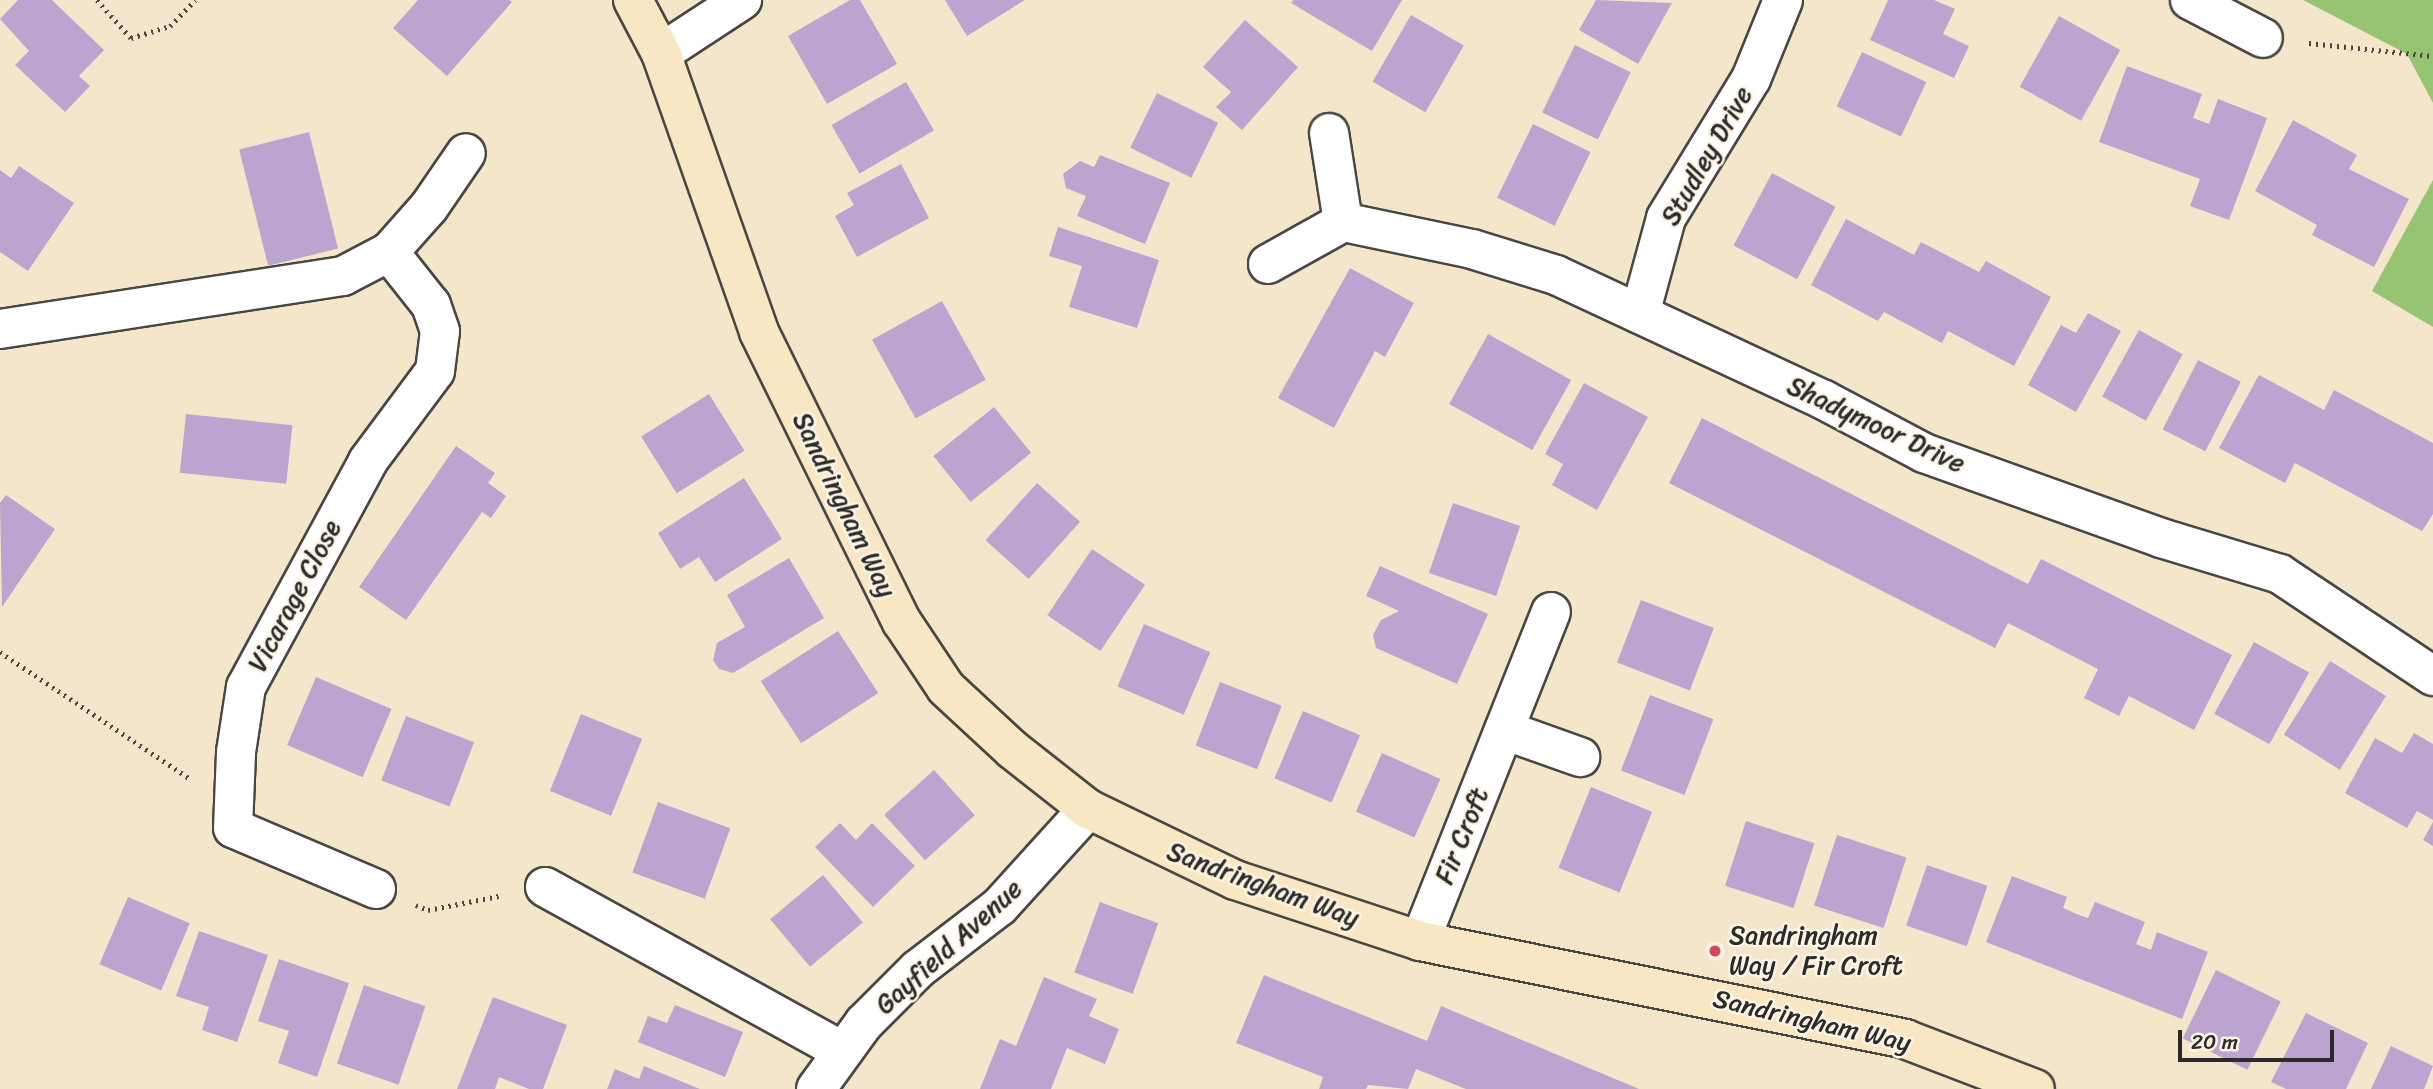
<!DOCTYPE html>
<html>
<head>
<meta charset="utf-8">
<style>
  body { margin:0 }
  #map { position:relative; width:2433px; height:1089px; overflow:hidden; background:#f4e6cb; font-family:Sriracha,sans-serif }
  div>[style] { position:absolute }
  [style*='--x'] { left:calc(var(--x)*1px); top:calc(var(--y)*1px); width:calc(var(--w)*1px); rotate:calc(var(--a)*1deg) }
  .green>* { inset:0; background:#96c473 }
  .building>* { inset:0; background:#bca4d1; transform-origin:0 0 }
  .path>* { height:4.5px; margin-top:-2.25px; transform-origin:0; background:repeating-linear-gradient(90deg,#494743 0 2px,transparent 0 7px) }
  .roads { filter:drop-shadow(2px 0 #494743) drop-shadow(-2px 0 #494743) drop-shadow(0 2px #494743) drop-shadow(0 -2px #494743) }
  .street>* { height:38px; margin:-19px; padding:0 19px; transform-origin:19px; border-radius:19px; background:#fff }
  .secondary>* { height:38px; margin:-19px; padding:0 19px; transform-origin:19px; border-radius:19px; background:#f9e7c3 }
  .dots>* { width:19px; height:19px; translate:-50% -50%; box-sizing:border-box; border:4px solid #fcf5e5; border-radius:50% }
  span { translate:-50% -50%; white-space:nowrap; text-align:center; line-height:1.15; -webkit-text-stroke:5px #fcf5e5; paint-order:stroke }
  .street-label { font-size:26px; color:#2b2b2b }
  .poi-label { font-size:26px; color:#2b2b2b }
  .left { translate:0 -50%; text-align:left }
  .scale { position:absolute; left:2178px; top:1030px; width:156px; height:32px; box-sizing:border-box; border:4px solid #2b2b2b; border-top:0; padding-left:9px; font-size:21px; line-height:24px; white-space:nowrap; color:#2b2b2b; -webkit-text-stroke:5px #fcf5e5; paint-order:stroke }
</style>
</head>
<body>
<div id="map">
  <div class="green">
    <i style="clip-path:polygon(2303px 0,2433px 0,2433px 103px,2407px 54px)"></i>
    <i style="clip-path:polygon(2433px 180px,2433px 327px,2372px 291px)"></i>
  </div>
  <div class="building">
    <i style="clip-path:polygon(18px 0,52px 0,104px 50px,79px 76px,90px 86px,65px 112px,15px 65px,29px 51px,0 19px)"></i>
    <i style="clip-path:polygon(418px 0,509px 0,512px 2px,447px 76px,393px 28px)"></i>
    <i style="clip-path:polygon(850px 0,860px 0,897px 64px,827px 104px,788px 36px)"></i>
    <i style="clip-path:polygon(945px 0,1025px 0,967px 36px)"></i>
    <i style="clip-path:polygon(1293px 0,1402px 0,1372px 51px,1291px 3px)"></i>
    <i style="clip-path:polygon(1596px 0,1672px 3px,1638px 64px,1579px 30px)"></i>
    <i style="clip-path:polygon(1888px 0,1934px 0,1955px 9px,1943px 34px,1969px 46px,1954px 78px,1870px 40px)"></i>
    <i style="left:1411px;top:15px;width:61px;height:77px;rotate:30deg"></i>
    <i style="left:2059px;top:16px;width:70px;height:81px;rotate:29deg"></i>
    <i style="clip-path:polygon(1245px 20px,1298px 67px,1242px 130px,1216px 107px,1231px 92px,1203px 67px)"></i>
    <i style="left:1575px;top:45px;width:62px;height:75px;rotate:26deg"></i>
    <i style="left:1862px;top:52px;width:71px;height:60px;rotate:25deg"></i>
    <i style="clip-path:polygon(2127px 66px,2202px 94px,2193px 118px,2209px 124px,2218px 99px,2267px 118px,2229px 220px,2190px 206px,2200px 179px,2099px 142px)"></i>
    <i style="left:906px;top:82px;width:56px;height:86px;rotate:60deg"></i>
    <i style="left:1157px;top:93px;width:68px;height:61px;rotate:26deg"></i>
    <i style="clip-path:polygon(2293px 120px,2357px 155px,2349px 169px,2409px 199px,2374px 267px,2312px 235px,2317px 225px,2255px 191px)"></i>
    <i style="left:1533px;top:124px;width:64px;height:82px;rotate:26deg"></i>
    <i style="left:309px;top:132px;width:120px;height:72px;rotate:76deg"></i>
    <i style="clip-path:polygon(1100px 155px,1170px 183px,1145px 244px,1077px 216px,1086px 196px,1066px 188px,1063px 174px,1080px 161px,1094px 167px)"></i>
    <i style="clip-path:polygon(901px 164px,929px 218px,857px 257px,835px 216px,854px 205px,847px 193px)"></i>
    <i style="clip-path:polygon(19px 166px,74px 203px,28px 271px,0 252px,0 170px,11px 178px)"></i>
    <i style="left:1772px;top:173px;width:72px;height:82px;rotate:28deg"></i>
    <i style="clip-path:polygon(1846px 219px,1914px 255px,1921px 242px,1979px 272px,1986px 261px,2051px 297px,2014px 366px,1948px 331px,1942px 343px,1884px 312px,1878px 321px,1811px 285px)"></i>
    <i style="clip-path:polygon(1058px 227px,1159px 260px,1137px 328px,1069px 307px,1082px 266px,1049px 256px)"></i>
    <i style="clip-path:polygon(1350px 268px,1414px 303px,1385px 357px,1375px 351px,1334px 428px,1278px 398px)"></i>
    <i style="left:942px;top:301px;width:90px;height:80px;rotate:61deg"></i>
    <i style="clip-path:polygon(2088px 313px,2121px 331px,2076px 412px,2028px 385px,2061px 325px,2076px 333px)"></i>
    <i style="left:2139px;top:330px;width:50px;height:76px;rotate:29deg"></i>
    <i style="left:1488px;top:334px;width:95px;height:80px;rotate:29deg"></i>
    <i style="left:2198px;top:360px;width:48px;height:78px;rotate:27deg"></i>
    <i style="clip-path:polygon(2259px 375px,2324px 410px,2334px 390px,2433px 443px,2433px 514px,2422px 531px,2295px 463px,2285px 483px,2219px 448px)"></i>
    <i style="clip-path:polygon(1584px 383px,1648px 417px,1597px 510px,1552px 485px,1563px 464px,1545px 454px)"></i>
    <i style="left:709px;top:394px;width:67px;height:80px;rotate:58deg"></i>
    <i style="left:994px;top:407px;width:59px;height:78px;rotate:51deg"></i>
    <i style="left:186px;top:414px;width:107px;height:59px;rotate:6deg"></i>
    <i style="clip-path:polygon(1702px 418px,2028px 584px,2041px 559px,2232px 655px,2194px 730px,2129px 696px,2119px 716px,2084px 698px,2098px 669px,2008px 623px,1995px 648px,1669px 483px)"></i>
    <i style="clip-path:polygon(456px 446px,495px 473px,488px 483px,506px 496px,491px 518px,482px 512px,406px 620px,359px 587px)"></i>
    <i style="clip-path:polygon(744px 478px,782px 539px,715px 582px,699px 557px,680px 569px,658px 533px)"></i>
    <i style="left:1037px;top:483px;width:58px;height:77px;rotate:42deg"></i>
    <i style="clip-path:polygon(6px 495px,55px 529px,2px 607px,0 503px)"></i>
    <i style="left:1453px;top:503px;width:71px;height:74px;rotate:19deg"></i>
    <i style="left:1092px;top:549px;width:64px;height:80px;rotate:34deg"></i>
    <i style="clip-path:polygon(789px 558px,824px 618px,733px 673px,719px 669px,713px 660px,717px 643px,745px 627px,727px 595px)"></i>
    <i style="clip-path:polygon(1380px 566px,1488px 614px,1457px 684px,1376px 648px,1373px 635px,1381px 620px,1399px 611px,1366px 596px)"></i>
    <i style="left:1641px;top:600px;width:78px;height:67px;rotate:21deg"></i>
    <i style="left:1144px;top:624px;width:72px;height:68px;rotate:23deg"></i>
    <i style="left:838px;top:631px;width:74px;height:92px;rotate:57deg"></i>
    <i style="left:2254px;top:642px;width:63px;height:82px;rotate:29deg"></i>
    <i style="left:2330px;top:661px;width:66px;height:87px;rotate:32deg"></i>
    <i style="left:316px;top:677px;width:82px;height:74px;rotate:23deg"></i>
    <i style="left:1220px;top:682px;width:66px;height:68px;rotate:21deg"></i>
    <i style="left:1650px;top:695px;width:68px;height:81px;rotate:21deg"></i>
    <i style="left:1303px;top:711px;width:62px;height:73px;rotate:23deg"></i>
    <i style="left:581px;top:714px;width:66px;height:83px;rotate:22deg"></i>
    <i style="left:406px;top:716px;width:73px;height:69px;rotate:21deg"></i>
    <i style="clip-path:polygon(2414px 733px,2433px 744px,2433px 820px,2417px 811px,2407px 828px,2345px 793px,2375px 738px,2402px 753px)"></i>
    <i style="left:1382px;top:753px;width:64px;height:64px;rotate:24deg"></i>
    <i style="left:934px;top:770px;width:61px;height:67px;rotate:48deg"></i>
    <i style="left:1591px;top:787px;width:66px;height:87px;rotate:22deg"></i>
    <i style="left:658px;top:802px;width:77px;height:75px;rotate:20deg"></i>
    <i style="left:1746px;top:821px;width:72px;height:68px;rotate:18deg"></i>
    <i style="clip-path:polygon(2433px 822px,2433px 846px,2423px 840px)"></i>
    <i style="clip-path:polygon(840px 823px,856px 840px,872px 823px,915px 866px,873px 907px,815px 847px)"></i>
    <i style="left:1837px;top:835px;width:73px;height:74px;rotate:18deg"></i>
    <i style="left:1927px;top:865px;width:64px;height:64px;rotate:19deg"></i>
    <i style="left:823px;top:875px;width:62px;height:69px;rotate:50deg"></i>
    <i style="clip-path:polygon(2012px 876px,2067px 897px,2063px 908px,2079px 915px,2088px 918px,2095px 902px,2145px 922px,2136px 944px,2151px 950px,2157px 932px,2208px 952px,2182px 1019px,1986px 942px)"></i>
    <i style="left:128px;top:897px;width:67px;height:73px;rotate:23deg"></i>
    <i style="left:1100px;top:902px;width:62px;height:75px;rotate:20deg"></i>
    <i style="clip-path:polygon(199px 931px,268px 955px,237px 1042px,202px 1030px,209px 1007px,176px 996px)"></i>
    <i style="clip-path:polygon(279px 959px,349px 983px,317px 1077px,278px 1063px,289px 1031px,258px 1021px)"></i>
    <i style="left:2216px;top:970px;width:72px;height:76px;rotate:26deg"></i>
    <i style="clip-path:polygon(1264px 975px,1427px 1041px,1441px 1006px,1639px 1089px,1466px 1089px,1416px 1069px,1408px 1089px,1368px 1085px,1366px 1089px,1319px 1089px,1323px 1077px,1236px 1043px)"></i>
    <i style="clip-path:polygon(1044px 977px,1097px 999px,1089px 1016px,1119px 1029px,1105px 1064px,1067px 1048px,1051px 1089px,980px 1089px,1000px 1039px,1016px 1046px)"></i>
    <i style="left:364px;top:985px;width:65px;height:83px;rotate:19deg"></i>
    <i style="clip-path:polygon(493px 997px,567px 1025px,543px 1089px,529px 1089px,499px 1077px,495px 1089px,457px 1089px)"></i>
    <i style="clip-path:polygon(675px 1005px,743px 1032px,725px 1077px,638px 1042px,648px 1016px,667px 1023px)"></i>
    <i style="clip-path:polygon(2306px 1013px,2368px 1043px,2346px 1089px,2286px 1089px,2271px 1082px)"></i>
    <i style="clip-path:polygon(2391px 1046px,2433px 1066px,2424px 1089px,2371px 1089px)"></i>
    <i style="clip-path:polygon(644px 1066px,700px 1089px,607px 1089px,615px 1069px,639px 1079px)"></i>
  </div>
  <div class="path">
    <i style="--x:97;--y:0;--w:51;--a:48.2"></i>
    <i style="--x:131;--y:38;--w:41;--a:-17.1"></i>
    <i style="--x:170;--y:26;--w:36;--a:-46"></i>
    <i style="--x:2309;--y:43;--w:125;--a:6"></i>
    <i style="--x:0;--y:652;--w:227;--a:33.7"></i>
    <i style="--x:416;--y:905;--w:13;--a:23"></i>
    <i style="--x:428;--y:910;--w:72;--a:-11.2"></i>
  </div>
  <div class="roads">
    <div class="street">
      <i style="--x:2190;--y:0;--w:82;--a:27.5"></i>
      <i style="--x:661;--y:53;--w:97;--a:-33.2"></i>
      <i style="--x:1343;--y:222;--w:132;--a:11.8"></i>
      <i style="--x:1472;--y:249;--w:88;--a:17.2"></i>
      <i style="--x:1556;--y:275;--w:296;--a:25"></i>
      <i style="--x:1824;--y:400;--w:113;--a:27.9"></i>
      <i style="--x:1924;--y:453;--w:252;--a:19.7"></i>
      <i style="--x:2161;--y:538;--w:124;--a:16.8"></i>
      <i style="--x:2280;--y:574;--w:184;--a:33.7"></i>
      <i style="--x:1268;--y:264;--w:86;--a:-29.2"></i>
      <i style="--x:1343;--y:222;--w:90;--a:-98.9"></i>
      <i style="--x:1640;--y:314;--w:99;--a:-74.8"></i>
      <i style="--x:1666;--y:218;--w:163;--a:-58.6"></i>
      <i style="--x:1751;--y:79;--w:85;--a:-67.9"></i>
      <i style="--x:0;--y:329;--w:347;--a:-8.8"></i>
      <i style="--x:343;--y:276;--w:52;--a:-27.6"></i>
      <i style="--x:389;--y:252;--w:60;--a:-48.4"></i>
      <i style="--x:429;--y:207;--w:65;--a:-55.6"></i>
      <i style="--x:1504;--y:730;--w:81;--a:19.6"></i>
      <i style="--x:545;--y:887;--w:337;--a:28.9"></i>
      <i style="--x:376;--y:889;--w:155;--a:-156.9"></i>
      <i style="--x:233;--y:828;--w:76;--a:-87.7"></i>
      <i style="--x:236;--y:752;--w:66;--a:-81.3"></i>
      <i style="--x:246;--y:687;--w:257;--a:-61.6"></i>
      <i style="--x:368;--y:461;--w:112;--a:-53.3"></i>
      <i style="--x:435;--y:371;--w:40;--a:-82.9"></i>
      <i style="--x:440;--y:331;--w:28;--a:-109"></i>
      <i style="--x:431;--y:305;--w:68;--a:-128.4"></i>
      <i style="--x:1420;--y:941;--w:354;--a:-68.3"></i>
      <i style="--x:816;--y:1089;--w:82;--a:-54"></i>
      <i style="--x:864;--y:1023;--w:76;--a:-45"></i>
      <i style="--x:918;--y:969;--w:103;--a:-37.5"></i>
      <i style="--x:1000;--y:906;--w:131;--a:-47.8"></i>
    </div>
    <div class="secondary">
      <i style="--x:633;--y:0;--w:60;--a:62.2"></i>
      <i style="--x:661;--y:53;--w:296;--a:70.6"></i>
      <i style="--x:759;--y:332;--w:323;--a:63.8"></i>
      <i style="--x:902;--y:622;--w:79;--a:56.3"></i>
      <i style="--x:946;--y:688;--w:91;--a:42.8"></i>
      <i style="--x:1013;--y:750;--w:95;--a:38.2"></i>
      <i style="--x:1088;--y:809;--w:163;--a:25.8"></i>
      <i style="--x:1235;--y:880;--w:195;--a:18.2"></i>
      <i style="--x:1420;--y:941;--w:495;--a:11.4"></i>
      <i style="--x:1905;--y:1039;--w:139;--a:21"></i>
    </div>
  </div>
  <div class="dots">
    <i style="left:1715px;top:951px;background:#d1495b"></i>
  </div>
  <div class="street-label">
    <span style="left:1707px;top:156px;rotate:-60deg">Studley Drive</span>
    <span style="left:1876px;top:425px;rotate:25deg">Shadymoor Drive</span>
    <span style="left:844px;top:505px;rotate:64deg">Sandringham Way</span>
    <span style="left:295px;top:596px;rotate:-62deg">Vicarage Close</span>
    <span style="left:1462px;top:836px;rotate:-68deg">Fir Croft</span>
    <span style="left:1263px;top:885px;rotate:20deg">Sandringham Way</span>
    <span style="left:949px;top:947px;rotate:-42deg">Gayfield Avenue</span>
    <span style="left:1812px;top:1021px;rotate:13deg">Sandringham Way</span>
  </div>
  <div class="poi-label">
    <span class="left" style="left:1729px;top:951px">Sandringham<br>Way / Fir Croft</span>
  </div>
  <div class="scale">20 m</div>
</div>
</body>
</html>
